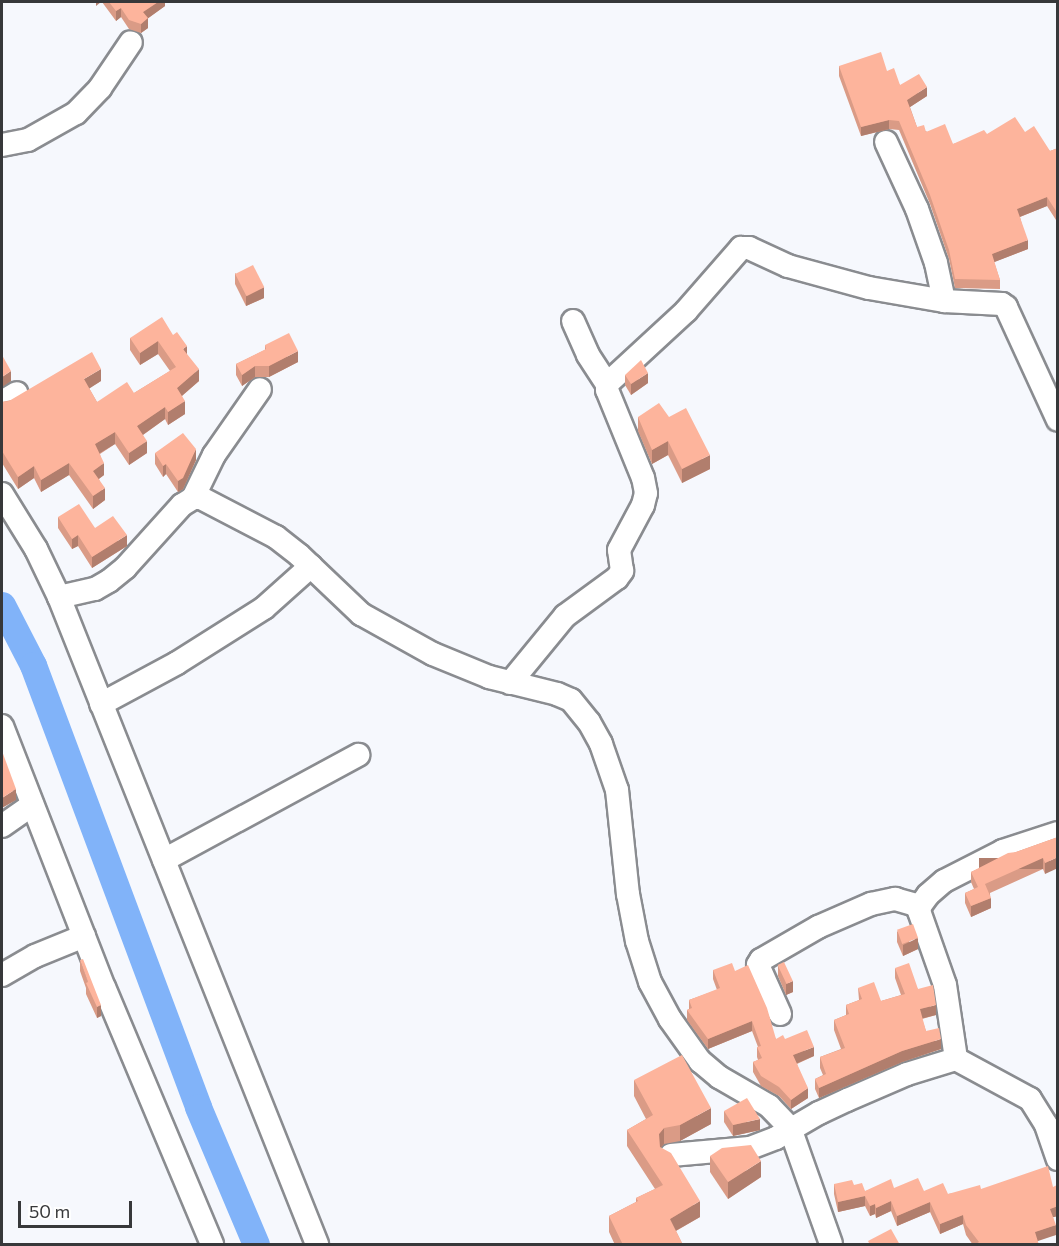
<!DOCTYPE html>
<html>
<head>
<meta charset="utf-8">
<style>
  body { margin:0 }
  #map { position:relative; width:1059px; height:1246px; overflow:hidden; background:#f6f8fd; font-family:Commissioner,sans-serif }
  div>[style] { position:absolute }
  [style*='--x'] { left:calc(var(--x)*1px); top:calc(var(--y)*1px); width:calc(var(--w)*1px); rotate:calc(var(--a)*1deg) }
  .river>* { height:27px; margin:-13.5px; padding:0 13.5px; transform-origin:13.5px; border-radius:13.5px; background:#81b3f9 }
  .roads { filter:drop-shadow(2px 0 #8a8c90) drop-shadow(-2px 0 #8a8c90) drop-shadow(0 2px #8a8c90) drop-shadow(0 -2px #8a8c90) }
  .minor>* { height:22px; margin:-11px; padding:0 11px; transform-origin:11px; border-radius:11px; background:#fff }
  .wall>* { inset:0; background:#da9b86 }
  .shaded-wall>* { inset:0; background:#b17e6d; transform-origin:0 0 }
  .building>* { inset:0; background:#fdb49c; transform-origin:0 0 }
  span { translate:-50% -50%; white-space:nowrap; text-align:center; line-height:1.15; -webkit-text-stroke:4.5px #fff; paint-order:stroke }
  .frame { position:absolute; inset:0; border:3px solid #37383a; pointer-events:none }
  .scale { position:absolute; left:18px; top:1201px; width:114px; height:27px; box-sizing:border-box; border:3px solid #37383a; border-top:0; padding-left:8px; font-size:18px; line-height:21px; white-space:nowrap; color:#37383a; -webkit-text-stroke:4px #fff; paint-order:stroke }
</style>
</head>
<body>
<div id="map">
  <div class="river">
    <i style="--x:2;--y:605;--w:68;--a:62.7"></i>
    <i style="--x:33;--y:665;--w:472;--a:69.5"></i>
    <i style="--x:198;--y:1107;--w:149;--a:67.1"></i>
  </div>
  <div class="roads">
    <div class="minor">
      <i style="--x:886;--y:142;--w:74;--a:65.2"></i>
      <i style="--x:917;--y:209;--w:57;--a:70.6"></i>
      <i style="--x:936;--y:263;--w:39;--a:78"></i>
      <i style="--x:944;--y:301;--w:58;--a:3"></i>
      <i style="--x:1002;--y:304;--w:5;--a:37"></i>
      <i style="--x:1006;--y:307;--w:124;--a:65.3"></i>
      <i style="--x:2;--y:145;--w:26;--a:-11"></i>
      <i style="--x:28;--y:140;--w:55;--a:-29.4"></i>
      <i style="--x:76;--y:113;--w:35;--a:-46"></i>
      <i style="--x:100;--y:88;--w:55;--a:-56"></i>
      <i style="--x:573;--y:321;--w:37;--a:66"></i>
      <i style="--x:588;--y:355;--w:35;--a:57"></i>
      <i style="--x:2;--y:402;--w:17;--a:-31"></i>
      <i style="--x:2;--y:494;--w:65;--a:58.3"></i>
      <i style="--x:36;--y:549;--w:53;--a:64.4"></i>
      <i style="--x:59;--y:597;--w:697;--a:68.26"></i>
      <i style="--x:193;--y:498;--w:48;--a:-64"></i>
      <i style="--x:214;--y:455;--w:80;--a:-55.1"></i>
      <i style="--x:59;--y:597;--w:37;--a:-13"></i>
      <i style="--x:95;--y:589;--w:16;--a:-30"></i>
      <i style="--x:109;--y:581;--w:21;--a:-39"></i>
      <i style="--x:125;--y:568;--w:85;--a:-47.9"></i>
      <i style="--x:182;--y:505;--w:13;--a:-32"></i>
      <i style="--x:193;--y:498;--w:8;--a:0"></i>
      <i style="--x:201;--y:498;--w:85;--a:27.5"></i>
      <i style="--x:276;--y:537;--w:29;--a:38"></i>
      <i style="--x:299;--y:555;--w:86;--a:43.6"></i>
      <i style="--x:361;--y:614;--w:82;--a:29.1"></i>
      <i style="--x:433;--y:654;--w:61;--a:22.3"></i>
      <i style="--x:489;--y:677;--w:70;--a:14"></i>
      <i style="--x:557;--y:694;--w:15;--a:23"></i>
      <i style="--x:571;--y:700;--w:28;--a:51"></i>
      <i style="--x:589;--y:722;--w:25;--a:61"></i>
      <i style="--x:601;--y:744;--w:49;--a:70.8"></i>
      <i style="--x:617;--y:790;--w:105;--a:84"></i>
      <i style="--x:628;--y:894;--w:48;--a:79.2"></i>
      <i style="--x:637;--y:941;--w:43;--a:72.4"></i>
      <i style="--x:650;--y:982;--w:42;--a:61.6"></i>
      <i style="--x:670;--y:1019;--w:52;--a:54.5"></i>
      <i style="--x:700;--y:1061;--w:25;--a:40"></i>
      <i style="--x:719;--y:1077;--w:58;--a:30.1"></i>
      <i style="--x:769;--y:1106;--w:30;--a:46"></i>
      <i style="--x:790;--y:1128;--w:123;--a:70.5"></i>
      <i style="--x:510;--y:683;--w:87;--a:-50.6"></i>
      <i style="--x:565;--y:616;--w:64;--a:-36.2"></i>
      <i style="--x:617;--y:578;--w:9;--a:-54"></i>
      <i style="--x:622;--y:571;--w:21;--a:-98"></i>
      <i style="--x:619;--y:550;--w:51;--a:-61.9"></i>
      <i style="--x:643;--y:505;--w:12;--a:-76"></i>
      <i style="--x:646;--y:493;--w:15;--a:-101"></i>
      <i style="--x:643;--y:478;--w:95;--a:-112.2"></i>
      <i style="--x:607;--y:390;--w:6;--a:-90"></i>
      <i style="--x:607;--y:384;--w:108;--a:-42.7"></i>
      <i style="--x:686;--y:311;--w:84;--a:-48.9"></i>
      <i style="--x:741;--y:248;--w:8;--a:0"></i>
      <i style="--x:749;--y:248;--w:43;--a:24.8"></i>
      <i style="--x:788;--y:266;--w:84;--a:15.2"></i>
      <i style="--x:869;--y:288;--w:76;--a:9.8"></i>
      <i style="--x:101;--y:704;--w:86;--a:-28.3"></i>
      <i style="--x:177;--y:663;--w:103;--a:-32.3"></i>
      <i style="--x:264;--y:608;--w:63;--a:-41.8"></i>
      <i style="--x:2;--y:726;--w:280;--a:68.7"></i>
      <i style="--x:104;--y:987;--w:279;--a:67.2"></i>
      <i style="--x:2;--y:826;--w:37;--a:-35"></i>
      <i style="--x:1058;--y:833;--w:58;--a:161.9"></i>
      <i style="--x:1003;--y:851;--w:66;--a:153"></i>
      <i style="--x:944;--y:881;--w:21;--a:139"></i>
      <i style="--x:928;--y:895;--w:14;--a:126"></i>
      <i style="--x:920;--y:906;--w:5;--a:101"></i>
      <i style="--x:919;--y:911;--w:78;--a:70.6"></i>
      <i style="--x:945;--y:985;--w:75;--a:81.5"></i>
      <i style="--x:956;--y:1059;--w:84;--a:28.4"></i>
      <i style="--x:1030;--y:1099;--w:31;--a:58"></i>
      <i style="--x:1046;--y:1125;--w:36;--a:71"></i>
      <i style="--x:164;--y:860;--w:221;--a:-28.4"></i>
      <i style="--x:2;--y:975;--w:38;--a:-30"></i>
      <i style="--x:35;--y:956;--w:53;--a:-22.2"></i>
      <i style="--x:780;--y:1014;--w:54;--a:-114.2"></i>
      <i style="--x:758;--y:965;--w:6;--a:-59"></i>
      <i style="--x:761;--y:960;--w:66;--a:-30.1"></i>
      <i style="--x:818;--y:927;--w:58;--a:-23.5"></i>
      <i style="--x:871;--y:904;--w:25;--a:-12"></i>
      <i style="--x:895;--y:899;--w:26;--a:16"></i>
      <i style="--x:671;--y:1155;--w:79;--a:-5.1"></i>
      <i style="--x:750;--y:1148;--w:28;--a:-21"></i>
      <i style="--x:776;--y:1138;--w:50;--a:-30.2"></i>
      <i style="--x:819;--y:1113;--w:31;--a:-25"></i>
      <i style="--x:847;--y:1100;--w:65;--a:-23.4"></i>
      <i style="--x:907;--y:1074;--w:51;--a:-17"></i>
    </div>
  </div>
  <div class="wall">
    <i style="clip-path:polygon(102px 2px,165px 2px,165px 6px,148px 18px,148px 28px,141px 33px,129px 29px,121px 17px,116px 21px)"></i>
    <i style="clip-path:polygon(839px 66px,887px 71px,900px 85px,927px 96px,910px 107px,917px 127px,953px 144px,987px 134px,1025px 132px,1050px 151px,1058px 148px,1058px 219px,1056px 220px,1047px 206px,1020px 217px,1028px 249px,994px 262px,1000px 280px,1000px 289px,955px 288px,949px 259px,930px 204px,899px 130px,889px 129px,861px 136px,839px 76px)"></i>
    <i style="clip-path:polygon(235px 273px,264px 298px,246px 306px,235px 284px)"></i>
    <i style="clip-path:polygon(173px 335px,187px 355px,199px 381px,182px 396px,185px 414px,168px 425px,165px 419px,143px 435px,147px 453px,129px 465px,115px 444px,100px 454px,104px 475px,99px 479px,105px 500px,93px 509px,69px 475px,41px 492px,34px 478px,18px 489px,2px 463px,2px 402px,101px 381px,89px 388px,97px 402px,134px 393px,170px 371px,158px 354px,140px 365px,130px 350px,130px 338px)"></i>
    <i style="clip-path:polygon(265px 345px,298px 362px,269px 377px,255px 377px,242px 386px,236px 375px,236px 364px,265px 350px)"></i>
    <i style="clip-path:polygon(625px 375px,648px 383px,631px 395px,625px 385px)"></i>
    <i style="clip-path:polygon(638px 417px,669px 417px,710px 469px,682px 483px,668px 455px,652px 464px,638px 431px)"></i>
    <i style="clip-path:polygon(155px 453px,196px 460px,183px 489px,178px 492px,166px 474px,163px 477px,155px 464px)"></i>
    <i style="clip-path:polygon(58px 517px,95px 528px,127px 546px,92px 568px,78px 546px,72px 549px,58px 528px)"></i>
    <i style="clip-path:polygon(1058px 837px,1045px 874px,1043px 869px,990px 893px,991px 908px,971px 917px,965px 903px,965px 893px,974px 889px,971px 882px,971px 872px,1016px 852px)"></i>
    <i style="clip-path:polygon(897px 931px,918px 949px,903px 956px,897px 942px)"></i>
    <i style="clip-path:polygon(80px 960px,101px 1016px,97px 1018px,86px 994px,86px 988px,80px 971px)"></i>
    <i style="clip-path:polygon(778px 965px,793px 992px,786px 995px,778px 976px)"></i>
    <i style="clip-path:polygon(895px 968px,918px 989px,936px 1015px,922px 1019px,926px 1031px,941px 1049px,902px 1062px,819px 1098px,815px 1089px,815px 1079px,823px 1075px,820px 1068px,820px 1057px,841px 1049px,834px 1030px,834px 1020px,846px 1015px,846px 1005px,859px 1000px,858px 988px,881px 1001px,901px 995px,895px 978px)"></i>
    <i style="clip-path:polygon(713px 970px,735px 971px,776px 1039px,785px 1039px,814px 1056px,797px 1064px,808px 1098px,791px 1109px,779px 1096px,761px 1086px,753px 1072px,753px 1062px,758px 1060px,757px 1057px,757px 1047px,758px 1047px,752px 1031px,708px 1049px,687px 1020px,687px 1010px,689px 1009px,689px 1000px,717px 990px,713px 979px)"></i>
    <i style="clip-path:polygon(634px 1080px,711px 1124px,680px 1141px,664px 1144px,661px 1147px,700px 1217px,676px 1231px,683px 1245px,615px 1245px,609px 1232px,609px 1216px,636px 1202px,636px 1198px,655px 1189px,627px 1146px,627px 1130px,646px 1119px,634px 1096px)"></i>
    <i style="clip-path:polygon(724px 1111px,760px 1130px,733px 1136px,724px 1122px)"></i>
    <i style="clip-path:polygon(710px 1156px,761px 1177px,728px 1199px,710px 1172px)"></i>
    <i style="clip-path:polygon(834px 1184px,854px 1185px,865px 1191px,894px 1188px,948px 1194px,981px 1189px,1053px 1187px,1058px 1188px,1058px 1216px,1053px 1217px,1056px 1235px,973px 1245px,966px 1235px,963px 1224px,940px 1234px,930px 1212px,897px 1226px,891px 1211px,876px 1218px,875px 1214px,870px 1216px,865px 1206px,838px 1212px,834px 1194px)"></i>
  </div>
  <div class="shaded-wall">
    <i style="clip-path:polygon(96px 2px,101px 2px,96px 6px)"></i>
    <i style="clip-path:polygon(158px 2px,165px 2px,165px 6px,143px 22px,143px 12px)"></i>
    <i style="clip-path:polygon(121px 8px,121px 17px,116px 21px,116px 11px)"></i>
    <i style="clip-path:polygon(148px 18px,148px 28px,141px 33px,141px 24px)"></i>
    <i style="clip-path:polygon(927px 87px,927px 96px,907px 109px,907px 100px)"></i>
    <i style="clip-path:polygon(889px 120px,889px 129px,861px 136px,861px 127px)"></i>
    <i style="clip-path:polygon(1047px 197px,1047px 206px,1017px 218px,1017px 209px)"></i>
    <i style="clip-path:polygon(1058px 210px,1058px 219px,1056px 220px,1056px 211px)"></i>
    <i style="clip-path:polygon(1028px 240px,1028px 249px,992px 263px,992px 254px)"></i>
    <i style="clip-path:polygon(264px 287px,264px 298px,246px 306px,246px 295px)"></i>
    <i style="clip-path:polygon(158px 341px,158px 354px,140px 365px,140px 353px)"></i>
    <i style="clip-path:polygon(187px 346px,187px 358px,183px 349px)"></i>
    <i style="clip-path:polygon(298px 351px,298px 362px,269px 377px,269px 366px)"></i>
    <i style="clip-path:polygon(255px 366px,255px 377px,242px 386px,242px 375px)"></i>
    <i style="clip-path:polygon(101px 369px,101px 381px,84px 392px,84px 379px)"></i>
    <i style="clip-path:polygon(199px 369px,199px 381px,177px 400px,177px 388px)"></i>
    <i style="clip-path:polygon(11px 371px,11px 381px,2px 387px,2px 377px)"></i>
    <i style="clip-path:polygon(648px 373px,648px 383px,631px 395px,631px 384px)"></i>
    <i style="clip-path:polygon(185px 401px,185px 414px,168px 425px,168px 412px)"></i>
    <i style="clip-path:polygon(165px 407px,165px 419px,137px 439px,137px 426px)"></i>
    <i style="clip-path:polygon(115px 432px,115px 444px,95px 456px,95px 444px)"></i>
    <i style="clip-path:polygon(147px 441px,147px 453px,129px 465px,129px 453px)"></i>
    <i style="clip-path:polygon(668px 441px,668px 455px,652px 464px,652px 450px)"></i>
    <i style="clip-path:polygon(196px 449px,196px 460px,183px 489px,178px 492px,178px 481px)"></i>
    <i style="clip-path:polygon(710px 455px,710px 469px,682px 483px,682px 469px)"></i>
    <i style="clip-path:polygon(69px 463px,69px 475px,41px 492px,41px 480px)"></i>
    <i style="clip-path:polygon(104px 463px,104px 475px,93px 483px,93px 471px)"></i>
    <i style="clip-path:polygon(166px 464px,166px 474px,163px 477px,163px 466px)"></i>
    <i style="clip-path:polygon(34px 466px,34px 478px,18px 489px,18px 477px)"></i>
    <i style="clip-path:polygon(105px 488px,105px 500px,93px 509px,93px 496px)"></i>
    <i style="clip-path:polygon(78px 535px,78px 546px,72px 549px,72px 539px)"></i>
    <i style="clip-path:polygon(127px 535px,127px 546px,92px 568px,92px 557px)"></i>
    <i style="clip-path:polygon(16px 789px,16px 800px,2px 808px,2px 798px)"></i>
    <i style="clip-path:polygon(1058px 857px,1058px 868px,1045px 874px,1045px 863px)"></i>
    <i style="left:1043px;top:858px;width:11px;height:64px;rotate:90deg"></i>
    <i style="clip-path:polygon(991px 898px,991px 908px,971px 917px,971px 906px)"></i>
    <i style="clip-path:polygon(918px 938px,918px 949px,903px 956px,903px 945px)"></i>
    <i style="clip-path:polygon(793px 981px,793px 992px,786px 995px,786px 984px)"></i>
    <i style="clip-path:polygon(101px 1005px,101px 1016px,97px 1018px,97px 1007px)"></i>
    <i style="clip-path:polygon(936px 1005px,936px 1015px,920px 1019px,920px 1009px)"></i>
    <i style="clip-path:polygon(752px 1021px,752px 1031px,708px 1049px,708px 1039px)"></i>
    <i style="clip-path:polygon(941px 1039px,941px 1049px,902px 1062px,819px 1098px,819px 1088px,902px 1051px)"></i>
    <i style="clip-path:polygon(814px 1047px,814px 1056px,793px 1065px,793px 1055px)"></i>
    <i style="clip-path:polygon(808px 1088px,808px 1098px,791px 1109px,791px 1100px)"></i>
    <i style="clip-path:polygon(711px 1108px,711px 1124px,680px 1141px,680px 1125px)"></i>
    <i style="clip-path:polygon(760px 1119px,760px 1130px,733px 1136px,733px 1125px)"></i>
    <i style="clip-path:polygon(664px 1128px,664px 1144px,659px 1150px,659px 1134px)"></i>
    <i style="clip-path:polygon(761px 1161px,761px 1177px,728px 1199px,728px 1182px)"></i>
    <i style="clip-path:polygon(865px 1196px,865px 1206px,838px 1212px,838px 1202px)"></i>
    <i style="clip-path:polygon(700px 1201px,700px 1217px,670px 1234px,670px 1219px)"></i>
    <i style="clip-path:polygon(891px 1201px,891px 1211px,876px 1218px,876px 1208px)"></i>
    <i style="clip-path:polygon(930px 1202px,930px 1212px,897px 1226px,897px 1216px)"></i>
    <i style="clip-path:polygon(875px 1204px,875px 1214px,870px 1216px,870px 1206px)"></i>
    <i style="clip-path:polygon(1058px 1206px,1058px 1216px,1050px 1218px,1050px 1209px)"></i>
    <i style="clip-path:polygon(963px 1215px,963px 1224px,940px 1234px,940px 1224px)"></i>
    <i style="clip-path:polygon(1056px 1225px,1056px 1235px,1035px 1242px,1035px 1232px)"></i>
  </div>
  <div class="building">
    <i style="clip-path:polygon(109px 2px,158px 2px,143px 12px,148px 18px,141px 24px,129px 20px,121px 8px,116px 11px)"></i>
    <i style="clip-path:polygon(881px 52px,887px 71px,894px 68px,900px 85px,919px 74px,927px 87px,907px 100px,917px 127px,924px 125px,926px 132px,945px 124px,953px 144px,984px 130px,987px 134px,1015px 117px,1025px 132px,1034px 126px,1050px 151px,1058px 148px,1058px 210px,1056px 211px,1047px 197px,1017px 209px,1028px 240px,992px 254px,1000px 280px,955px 279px,949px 250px,930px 195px,899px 121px,889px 120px,861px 127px,839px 66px)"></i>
    <i style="left:253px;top:265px;width:25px;height:20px;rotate:63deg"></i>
    <i style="clip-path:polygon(162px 317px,173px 335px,177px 332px,187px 346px,183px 349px,199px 369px,177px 388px,185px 401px,168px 412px,165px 407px,137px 426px,147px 441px,129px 453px,115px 432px,95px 444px,104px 463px,93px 471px,105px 488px,93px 496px,69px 463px,41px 480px,34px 466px,18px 477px,2px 451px,2px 402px,9px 401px,92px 352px,101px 369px,84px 379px,97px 402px,127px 382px,134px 393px,176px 367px,158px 341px,140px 353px,130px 338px)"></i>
    <i style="clip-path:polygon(289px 333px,298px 351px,269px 366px,255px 366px,242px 375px,236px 364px,266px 349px,265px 345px)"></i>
    <i style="clip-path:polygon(2px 355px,11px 371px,2px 377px)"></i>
    <i style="clip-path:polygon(641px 360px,648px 373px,631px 384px,625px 375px)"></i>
    <i style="clip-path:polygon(659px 403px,669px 417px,686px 408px,710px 455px,682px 469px,668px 441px,652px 450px,638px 417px)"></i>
    <i style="clip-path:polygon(183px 433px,196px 449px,183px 478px,178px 481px,166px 464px,163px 466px,155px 453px)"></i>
    <i style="clip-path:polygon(79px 504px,95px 528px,113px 516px,127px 535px,92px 557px,78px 535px,72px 539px,58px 517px)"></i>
    <i style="clip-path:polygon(2px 751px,16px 789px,2px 798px)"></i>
    <i style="clip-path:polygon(1058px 837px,1058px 857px,1045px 863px,1043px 858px,985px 884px,991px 898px,971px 906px,965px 893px,978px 887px,971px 872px,1008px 853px,1016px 852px)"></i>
    <i style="left:913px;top:924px;width:15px;height:17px;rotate:70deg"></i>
    <i style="clip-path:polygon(83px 959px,101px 1005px,97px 1007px,86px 983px,88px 982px,80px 960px)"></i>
    <i style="left:784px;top:962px;width:21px;height:7px;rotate:65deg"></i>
    <i style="clip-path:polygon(732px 963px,735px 971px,748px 965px,767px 1008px,776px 1039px,783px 1035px,785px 1039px,807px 1030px,814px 1047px,793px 1055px,808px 1088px,791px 1100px,779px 1087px,761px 1076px,753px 1062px,762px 1058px,757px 1047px,761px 1046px,752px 1021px,708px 1039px,687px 1010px,692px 1008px,689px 1000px,720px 988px,713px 970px)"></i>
    <i style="clip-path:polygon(909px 963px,918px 989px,933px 985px,936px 1005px,920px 1009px,926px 1031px,939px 1028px,941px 1039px,902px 1051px,819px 1088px,815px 1079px,826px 1074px,820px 1057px,845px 1048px,834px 1020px,849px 1014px,846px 1005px,862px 999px,858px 988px,874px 982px,881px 1001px,905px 994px,895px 968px)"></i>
    <i style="clip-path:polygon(682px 1055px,711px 1108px,680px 1125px,664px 1128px,659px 1134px,660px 1147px,671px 1153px,700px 1201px,670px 1219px,683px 1245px,623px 1245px,609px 1216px,638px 1201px,636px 1198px,663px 1185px,627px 1130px,653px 1115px,634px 1080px)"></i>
    <i style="clip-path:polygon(747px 1098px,760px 1119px,733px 1125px,724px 1111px)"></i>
    <i style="clip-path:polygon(751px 1145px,761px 1161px,728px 1182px,710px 1156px,722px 1148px)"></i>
    <i style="clip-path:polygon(1048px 1166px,1053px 1187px,1057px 1185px,1058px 1188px,1058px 1206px,1050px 1209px,1056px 1225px,1035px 1232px,1039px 1245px,974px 1245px,979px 1242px,966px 1225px,963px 1215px,940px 1224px,930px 1202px,897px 1216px,891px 1201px,876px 1208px,875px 1204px,870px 1206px,865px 1196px,838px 1202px,834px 1184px,852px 1180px,854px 1185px,862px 1183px,865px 1191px,891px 1179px,894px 1188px,918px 1178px,924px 1191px,943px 1183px,948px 1194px,980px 1185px,981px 1189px)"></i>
    <i style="clip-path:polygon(891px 1229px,900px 1245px,870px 1245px,868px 1241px)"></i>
  </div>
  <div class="frame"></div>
  <div class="scale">50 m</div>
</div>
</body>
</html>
